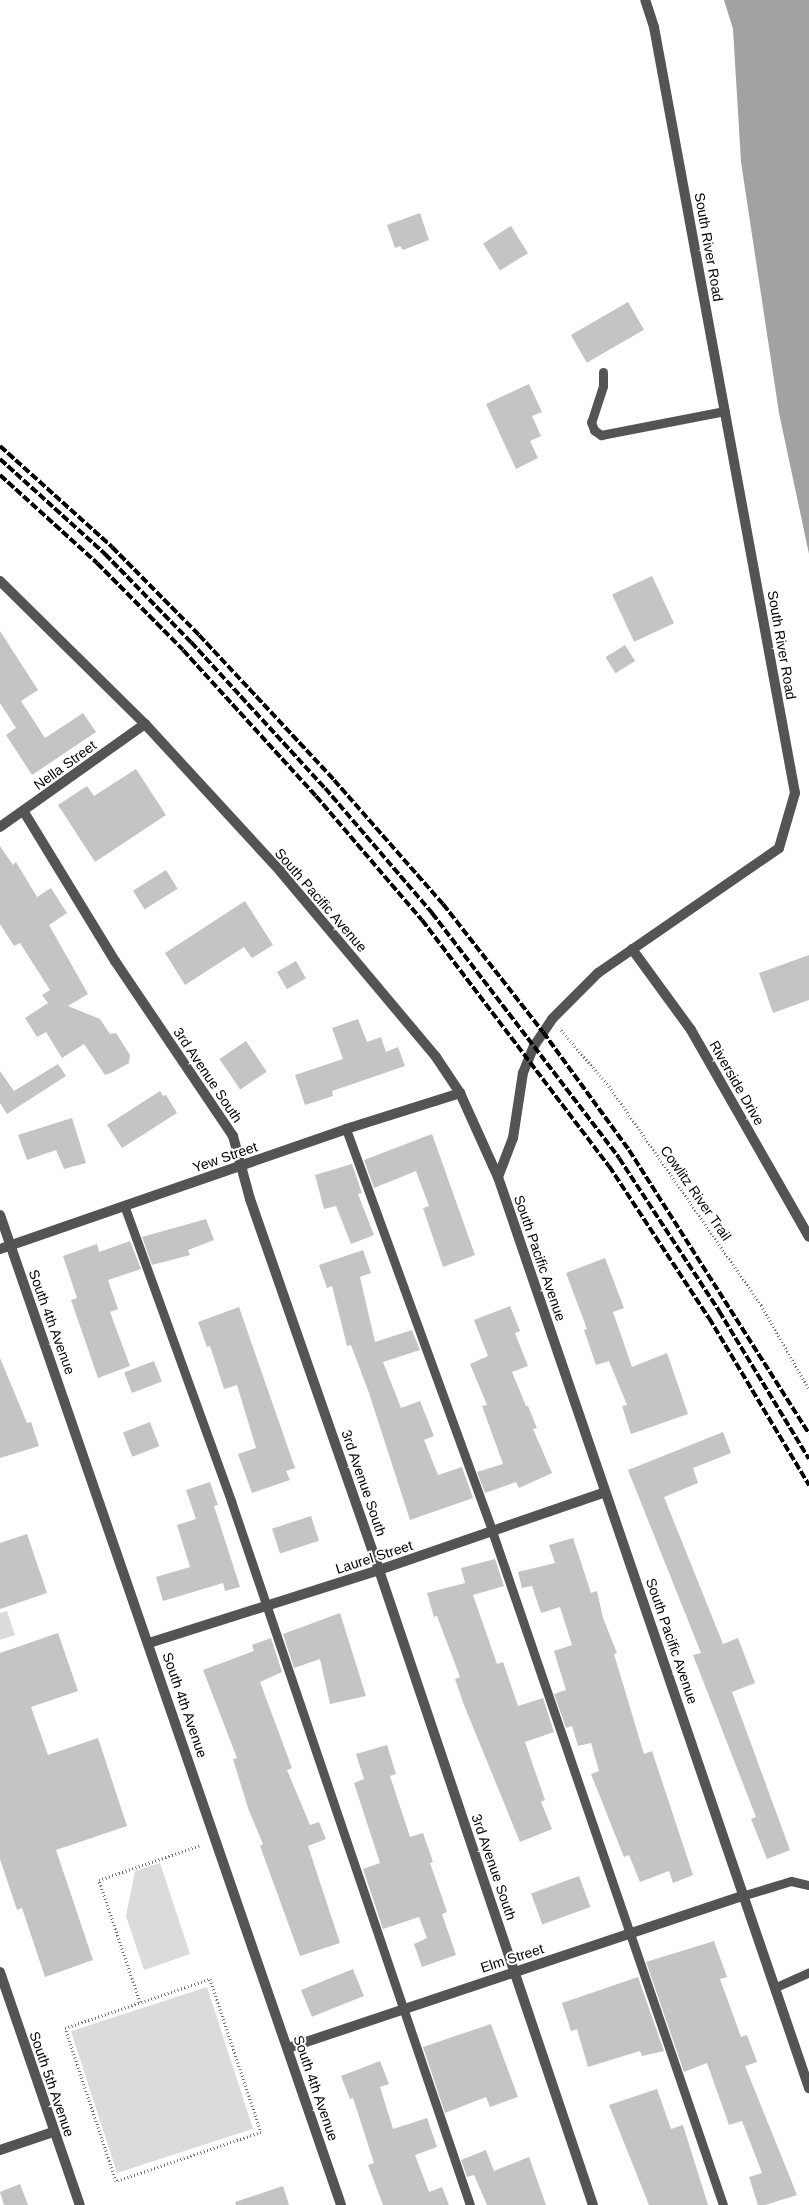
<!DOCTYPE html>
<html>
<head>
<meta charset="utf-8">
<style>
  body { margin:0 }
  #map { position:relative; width:809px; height:2205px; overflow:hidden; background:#fff; font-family:Helvetica,sans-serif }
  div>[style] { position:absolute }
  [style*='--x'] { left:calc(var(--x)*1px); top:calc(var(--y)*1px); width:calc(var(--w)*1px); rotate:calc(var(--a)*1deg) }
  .green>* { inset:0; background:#dbdbdb; transform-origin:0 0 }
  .water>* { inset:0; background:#a2a2a2 }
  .building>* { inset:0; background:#c4c4c4; transform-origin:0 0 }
  .path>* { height:3px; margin-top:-1.5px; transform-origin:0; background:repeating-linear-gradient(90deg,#767676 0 1px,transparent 0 3.5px) }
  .service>* { height:9px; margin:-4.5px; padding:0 4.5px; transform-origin:4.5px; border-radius:4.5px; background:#545454 }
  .minor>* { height:10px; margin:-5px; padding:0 5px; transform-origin:5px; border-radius:5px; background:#545454 }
  .tertiary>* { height:10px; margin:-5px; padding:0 5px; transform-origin:5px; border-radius:5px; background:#545454 }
  .rail>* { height:4px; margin-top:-2px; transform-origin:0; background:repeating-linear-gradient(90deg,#000 0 8px,transparent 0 10.5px) }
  span { translate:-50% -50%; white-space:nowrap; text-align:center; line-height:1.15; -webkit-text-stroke:4px #fff; paint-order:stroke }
  .street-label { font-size:14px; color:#000 }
</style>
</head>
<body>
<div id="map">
  <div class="green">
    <i style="clip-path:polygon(7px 1611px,15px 1635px,0 1640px,0 1613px)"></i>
    <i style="clip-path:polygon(160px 1863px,190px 1954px,144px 1970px,126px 1916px,135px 1871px)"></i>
    <i style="left:207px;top:1987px;width:149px;height:143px;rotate:72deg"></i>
  </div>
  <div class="water">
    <i style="clip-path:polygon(724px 0,809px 0,809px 554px,779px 413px,741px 162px,733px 29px)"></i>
  </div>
  <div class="building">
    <i style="clip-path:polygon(420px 213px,429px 240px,403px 250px,400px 246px,395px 248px,387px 225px)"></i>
    <i style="left:511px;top:226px;width:32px;height:33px;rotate:58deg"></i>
    <i style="left:628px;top:302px;width:32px;height:66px;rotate:60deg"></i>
    <i style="clip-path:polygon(529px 384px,542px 412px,532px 416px,541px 436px,530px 441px,538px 458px,516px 469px,486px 404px)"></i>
    <i style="left:652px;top:576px;width:52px;height:44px;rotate:65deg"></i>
    <i style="clip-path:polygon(0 631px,38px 690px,21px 701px,45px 738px,83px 713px,96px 732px,32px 775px,6px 735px,16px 728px,0 703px)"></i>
    <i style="left:625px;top:645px;width:19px;height:23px;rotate:58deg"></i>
    <i style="clip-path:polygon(136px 769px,166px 815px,95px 862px,58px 805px,87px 786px,94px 796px)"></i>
    <i style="clip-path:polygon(0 846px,13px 865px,16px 862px,37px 897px,51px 888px,67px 913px,49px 925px,88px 994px,68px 1006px,100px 1019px,110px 1034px,116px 1033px,130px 1055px,129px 1063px,113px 1072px,105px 1075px,84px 1044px,62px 1058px,46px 1032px,37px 1037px,25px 1018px,48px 1003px,42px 995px,50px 990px,20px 943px,14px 946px,0 924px)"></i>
    <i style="left:166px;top:870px;width:22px;height:39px;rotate:58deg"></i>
    <i style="clip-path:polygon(245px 901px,273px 945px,252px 958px,244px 947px,185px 985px,165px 953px)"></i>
    <i style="clip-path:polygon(809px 955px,809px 1000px,773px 1013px,759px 973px)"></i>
    <i style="left:296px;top:961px;width:20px;height:22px;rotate:60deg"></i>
    <i style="clip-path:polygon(358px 1019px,367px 1042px,381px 1037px,386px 1052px,398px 1047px,405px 1066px,332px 1091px,333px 1096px,305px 1105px,295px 1075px,343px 1059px,332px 1028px)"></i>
    <i style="left:246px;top:1041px;width:37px;height:32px;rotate:56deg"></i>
    <i style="clip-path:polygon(58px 1064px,66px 1076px,7px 1114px,0 1103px,0 1071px,14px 1091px)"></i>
    <i style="clip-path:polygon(160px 1091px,163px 1096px,166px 1095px,177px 1113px,122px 1148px,107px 1125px)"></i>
    <i style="clip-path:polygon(72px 1118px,86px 1163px,64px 1169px,56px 1150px,27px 1160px,18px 1135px)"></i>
    <i style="clip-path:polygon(432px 1134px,475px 1255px,443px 1267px,423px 1208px,429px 1206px,416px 1171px,374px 1188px,364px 1160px)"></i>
    <i style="clip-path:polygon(352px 1164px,362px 1193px,358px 1194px,374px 1235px,351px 1244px,336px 1206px,324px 1209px,315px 1175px)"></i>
    <i style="clip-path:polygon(206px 1219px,214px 1240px,188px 1250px,190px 1255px,152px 1265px,142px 1237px)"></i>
    <i style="clip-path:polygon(130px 1241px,141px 1269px,108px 1280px,118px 1309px,110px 1312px,130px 1366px,98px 1378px,71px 1300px,77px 1298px,63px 1256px,97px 1244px,99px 1252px)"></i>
    <i style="clip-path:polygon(363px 1250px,371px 1273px,360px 1277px,375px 1342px,412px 1330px,420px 1350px,383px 1362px,401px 1408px,420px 1401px,434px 1436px,424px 1440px,438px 1475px,462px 1467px,473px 1498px,410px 1520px,369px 1393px,351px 1345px,347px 1346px,332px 1286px,327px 1288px,319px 1265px)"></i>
    <i style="clip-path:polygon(605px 1258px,624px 1308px,613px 1312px,632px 1367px,667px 1353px,688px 1414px,631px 1434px,622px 1406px,627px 1405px,609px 1361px,596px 1365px,584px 1330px,587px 1329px,566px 1273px)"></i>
    <i style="clip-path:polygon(510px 1306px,520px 1331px,515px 1333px,528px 1366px,512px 1372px,526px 1406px,528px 1406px,537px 1428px,533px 1429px,552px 1473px,519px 1488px,516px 1482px,485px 1493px,477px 1472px,503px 1464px,482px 1406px,487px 1405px,470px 1364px,488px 1356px,474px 1320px)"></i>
    <i style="clip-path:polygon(239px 1307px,295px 1468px,286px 1471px,290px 1480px,252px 1493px,238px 1454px,256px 1448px,237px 1385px,224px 1389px,210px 1346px,207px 1347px,198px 1322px)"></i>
    <i style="clip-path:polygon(0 1358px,27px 1423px,31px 1422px,39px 1446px,0 1458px)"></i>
    <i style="left:154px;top:1361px;width:22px;height:32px;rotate:69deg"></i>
    <i style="left:150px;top:1422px;width:26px;height:29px;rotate:69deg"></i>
    <i style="clip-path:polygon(723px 1432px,731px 1453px,693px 1468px,698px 1483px,664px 1497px,723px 1644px,738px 1638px,755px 1683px,732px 1692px,790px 1850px,767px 1859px,751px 1819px,756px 1817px,693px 1655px,701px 1653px,628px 1470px)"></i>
    <i style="clip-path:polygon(210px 1482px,218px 1505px,214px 1506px,240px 1587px,225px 1591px,223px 1583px,163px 1601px,156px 1577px,190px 1567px,177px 1525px,196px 1519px,186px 1490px)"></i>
    <i style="left:311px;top:1516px;width:26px;height:41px;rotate:72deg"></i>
    <i style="clip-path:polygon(27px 1534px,47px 1593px,0 1609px,0 1543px)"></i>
    <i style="clip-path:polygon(573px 1538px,591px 1593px,597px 1591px,603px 1618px,617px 1653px,614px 1654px,644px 1754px,652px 1751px,693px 1875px,673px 1883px,669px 1871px,640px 1882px,629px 1855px,624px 1857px,591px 1774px,599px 1771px,591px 1743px,578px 1746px,572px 1726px,566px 1728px,554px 1694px,566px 1690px,554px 1651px,572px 1645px,560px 1607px,541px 1613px,532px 1586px,522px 1588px,518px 1572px,555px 1563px,549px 1545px)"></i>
    <i style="clip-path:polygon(495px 1559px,504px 1586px,473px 1595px,497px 1664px,503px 1662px,518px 1706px,543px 1698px,554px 1732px,525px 1742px,545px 1800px,541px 1802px,552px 1829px,520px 1842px,464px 1705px,455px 1679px,460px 1677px,437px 1616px,434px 1617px,427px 1593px,465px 1583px,461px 1568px)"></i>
    <i style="clip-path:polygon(340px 1613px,366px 1696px,330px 1704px,320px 1659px,294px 1668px,283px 1634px)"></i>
    <i style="clip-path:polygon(58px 1633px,78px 1691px,31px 1707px,48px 1755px,98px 1738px,127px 1826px,56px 1850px,93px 1960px,45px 1977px,22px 1908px,17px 1910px,0 1859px,0 1653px)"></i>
    <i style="clip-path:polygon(271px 1638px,282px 1672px,260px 1682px,292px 1768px,287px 1770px,310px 1825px,319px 1822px,326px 1839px,308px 1846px,340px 1943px,300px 1956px,260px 1846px,263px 1844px,248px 1808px,233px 1759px,237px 1758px,203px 1670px,254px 1651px,252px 1645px)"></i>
    <i style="clip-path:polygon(387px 1745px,396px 1774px,390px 1776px,410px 1837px,423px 1833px,433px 1862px,430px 1863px,447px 1912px,442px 1914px,456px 1955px,422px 1967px,414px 1944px,427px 1938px,419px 1917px,383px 1929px,363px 1869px,380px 1863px,354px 1783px,364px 1779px,356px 1754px)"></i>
    <i style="left:579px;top:1876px;width:33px;height:51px;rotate:70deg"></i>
    <i style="clip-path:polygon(714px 1941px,727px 1977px,720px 1979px,741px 2037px,747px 2035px,757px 2062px,745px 2066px,797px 2195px,765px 2205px,758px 2205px,749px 2177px,762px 2173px,742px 2121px,729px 2125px,707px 2063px,684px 2072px,646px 1962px)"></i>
    <i style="left:353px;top:1969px;width:29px;height:56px;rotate:68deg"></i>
    <i style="clip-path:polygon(638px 1977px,664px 2051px,642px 2056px,640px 2051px,588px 2067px,577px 2029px,571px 2031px,562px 2003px)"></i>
    <i style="clip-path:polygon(491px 2024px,518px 2097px,490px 2107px,486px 2097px,445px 2113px,423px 2047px)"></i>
    <i style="clip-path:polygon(380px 2061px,389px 2084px,380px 2087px,393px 2129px,427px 2118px,437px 2147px,415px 2155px,429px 2192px,442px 2187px,449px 2205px,383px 2205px,368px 2165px,374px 2163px,353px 2098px,350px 2099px,341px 2076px)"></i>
    <i style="clip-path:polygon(657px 2089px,671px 2129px,683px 2125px,708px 2205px,649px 2205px,609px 2105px)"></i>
    <i style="clip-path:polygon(486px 2150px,494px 2171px,529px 2157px,546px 2205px,487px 2205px,474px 2175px,467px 2177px,461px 2160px)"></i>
    <i style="clip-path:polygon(20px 2184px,28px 2205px,4px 2205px,0 2192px)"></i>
    <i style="clip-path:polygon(283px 2186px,289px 2205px,236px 2205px,235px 2202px)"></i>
  </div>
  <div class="path">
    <i style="--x:561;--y:1030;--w:74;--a:49.4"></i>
    <i style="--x:609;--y:1086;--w:267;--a:55.2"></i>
    <i style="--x:761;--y:1305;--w:97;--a:60.3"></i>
    <i style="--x:210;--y:1979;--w:161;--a:71.6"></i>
    <i style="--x:261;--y:2132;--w:153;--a:161.3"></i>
    <i style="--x:116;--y:2181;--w:161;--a:-108.4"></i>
    <i style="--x:65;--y:2028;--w:153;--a:-18.7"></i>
    <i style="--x:140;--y:2002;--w:129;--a:-108.6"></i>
    <i style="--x:99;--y:1880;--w:108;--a:-18.9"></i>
  </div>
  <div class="service">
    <i style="--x:603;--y:372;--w:14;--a:90"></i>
    <i style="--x:603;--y:386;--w:38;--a:108"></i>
    <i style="--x:591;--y:422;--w:9;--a:69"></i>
    <i style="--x:594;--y:430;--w:9;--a:36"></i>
    <i style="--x:601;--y:435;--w:126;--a:-11"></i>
    <i style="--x:346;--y:1129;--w:428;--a:70"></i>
    <i style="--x:492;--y:1531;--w:712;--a:71.08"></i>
    <i style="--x:124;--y:1205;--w:315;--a:70.1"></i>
    <i style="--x:231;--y:1501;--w:743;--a:71.25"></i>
    <i style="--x:745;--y:1895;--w:48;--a:-16.9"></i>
    <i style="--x:791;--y:1881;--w:18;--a:13"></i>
    <i style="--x:776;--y:1987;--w:36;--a:-24"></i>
  </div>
  <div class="minor">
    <i style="--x:24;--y:812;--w:175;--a:58.6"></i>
    <i style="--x:115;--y:961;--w:211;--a:56"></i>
    <i style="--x:233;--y:1136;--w:65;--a:74.9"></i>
    <i style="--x:250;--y:1199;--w:393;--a:70.8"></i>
    <i style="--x:379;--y:1570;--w:670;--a:71.38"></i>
    <i style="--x:0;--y:827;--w:178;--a:-35.4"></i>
    <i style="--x:632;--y:949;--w:100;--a:53.9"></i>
    <i style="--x:691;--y:1030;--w:238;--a:60.3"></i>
    <i style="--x:498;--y:1177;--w:42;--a:-69"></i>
    <i style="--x:513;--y:1138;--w:66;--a:-81.3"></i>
    <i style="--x:523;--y:1073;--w:29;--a:-68"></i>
    <i style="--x:534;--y:1046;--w:32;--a:-56"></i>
    <i style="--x:552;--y:1019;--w:65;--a:-45"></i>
    <i style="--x:598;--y:973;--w:220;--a:-34.6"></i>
    <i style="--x:779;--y:848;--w:57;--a:-73.8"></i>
    <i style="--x:795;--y:793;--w:779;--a:-100.43"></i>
    <i style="--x:654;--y:27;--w:28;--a:-108"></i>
    <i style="--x:0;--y:1215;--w:1047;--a:70.99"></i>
    <i style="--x:0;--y:1249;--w:366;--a:-19.1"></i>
    <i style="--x:346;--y:1129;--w:120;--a:-17.5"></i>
    <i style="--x:149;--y:1643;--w:241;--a:-17.6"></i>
    <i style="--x:379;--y:1570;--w:239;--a:-19"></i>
    <i style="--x:0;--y:1972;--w:246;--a:71.1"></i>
    <i style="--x:288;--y:2048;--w:482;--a:-18.5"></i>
    <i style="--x:0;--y:2150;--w:56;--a:-18.8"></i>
  </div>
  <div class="tertiary">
    <i style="--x:0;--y:581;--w:204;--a:44.6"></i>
    <i style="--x:145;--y:724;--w:200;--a:47.4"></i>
    <i style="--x:280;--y:871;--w:243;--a:50"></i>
    <i style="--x:436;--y:1057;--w:43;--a:56.3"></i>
    <i style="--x:460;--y:1093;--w:92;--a:65.7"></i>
    <i style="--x:498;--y:1177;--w:963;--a:71.15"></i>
  </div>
  <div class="rail">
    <i style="--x:0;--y:446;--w:151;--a:42"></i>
    <i style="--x:112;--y:547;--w:124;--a:45.3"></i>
    <i style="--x:199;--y:635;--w:198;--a:47"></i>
    <i style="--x:334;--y:780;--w:165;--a:48.7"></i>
    <i style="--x:443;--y:904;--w:162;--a:52"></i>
    <i style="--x:543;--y:1032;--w:146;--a:53.9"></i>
    <i style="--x:629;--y:1150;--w:336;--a:57.6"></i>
    <i style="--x:0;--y:459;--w:142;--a:42.1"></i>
    <i style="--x:105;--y:554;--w:123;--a:45.7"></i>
    <i style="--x:191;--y:642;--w:198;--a:47.5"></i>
    <i style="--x:325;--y:788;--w:165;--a:49.4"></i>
    <i style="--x:432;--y:913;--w:308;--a:52.6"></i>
    <i style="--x:619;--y:1158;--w:183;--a:56.8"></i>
    <i style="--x:719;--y:1311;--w:173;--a:58.7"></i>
    <i style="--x:0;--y:475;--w:131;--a:42.2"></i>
    <i style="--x:97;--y:563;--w:122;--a:45.3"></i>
    <i style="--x:183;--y:650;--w:197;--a:47.7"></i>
    <i style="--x:316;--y:796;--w:163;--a:49.5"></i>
    <i style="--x:422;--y:920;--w:309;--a:52.8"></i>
    <i style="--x:609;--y:1166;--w:182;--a:56.7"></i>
    <i style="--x:709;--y:1318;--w:195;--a:59.1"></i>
  </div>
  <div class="street-label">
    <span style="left:709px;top:247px;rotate:80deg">South River Road</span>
    <span style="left:782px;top:645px;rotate:80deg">South River Road</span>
    <span style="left:65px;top:765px;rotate:-36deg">Nella Street</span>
    <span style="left:321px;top:900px;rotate:49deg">South Pacific Avenue</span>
    <span style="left:208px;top:1075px;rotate:56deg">3rd Avenue South</span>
    <span style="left:737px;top:1083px;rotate:60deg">Riverside Drive</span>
    <span style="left:225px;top:1157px;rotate:-19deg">Yew Street</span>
    <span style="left:696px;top:1193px;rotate:55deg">Cowlitz River Trail</span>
    <span style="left:540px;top:1258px;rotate:71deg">South Pacific Avenue</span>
    <span style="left:52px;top:1322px;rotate:70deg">South 4th Avenue</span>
    <span style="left:364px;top:1483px;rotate:71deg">3rd Avenue South</span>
    <span style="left:374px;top:1557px;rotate:-18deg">Laurel Street</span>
    <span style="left:672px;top:1641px;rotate:71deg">South Pacific Avenue</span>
    <span style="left:185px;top:1705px;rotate:71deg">South 4th Avenue</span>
    <span style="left:494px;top:1867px;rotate:71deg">3rd Avenue South</span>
    <span style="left:512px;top:1958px;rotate:-18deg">Elm Street</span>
    <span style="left:52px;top:2084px;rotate:71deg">South 5th Avenue</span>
    <span style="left:316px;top:2088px;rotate:71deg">South 4th Avenue</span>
  </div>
</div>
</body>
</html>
